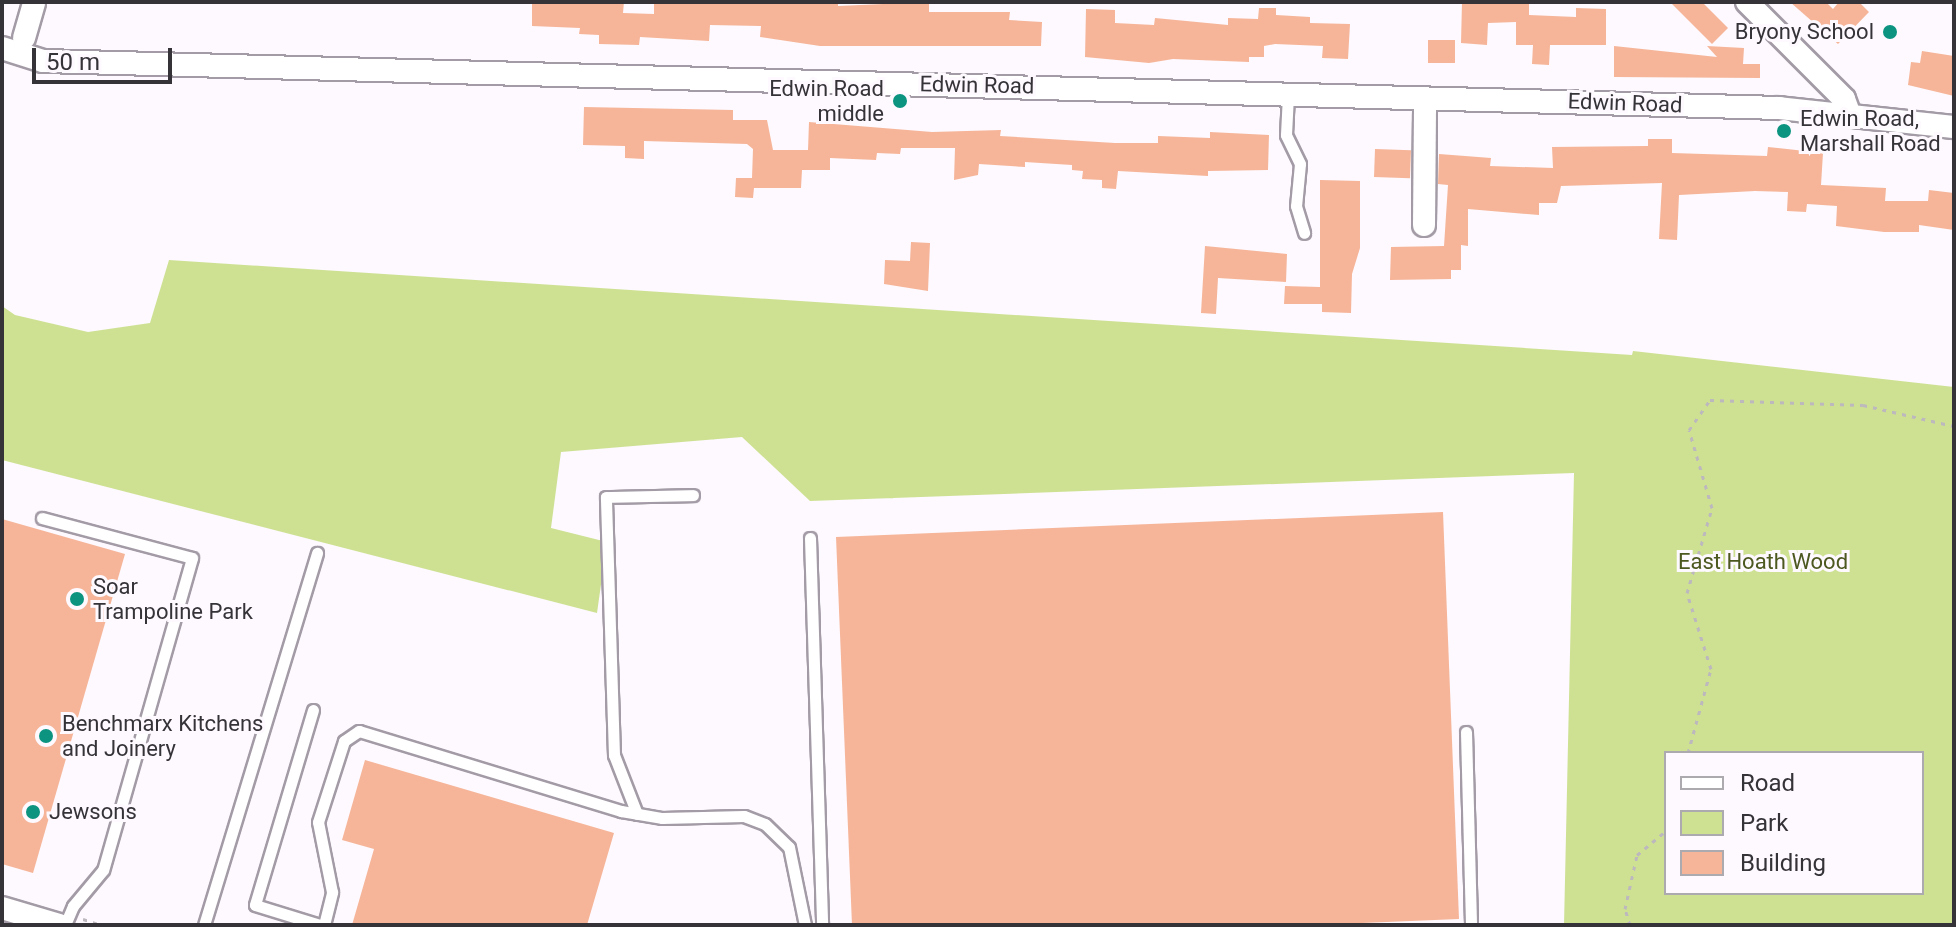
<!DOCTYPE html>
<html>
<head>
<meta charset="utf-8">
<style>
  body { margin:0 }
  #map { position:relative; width:1956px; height:927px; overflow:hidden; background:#fdf9fe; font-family:Roboto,sans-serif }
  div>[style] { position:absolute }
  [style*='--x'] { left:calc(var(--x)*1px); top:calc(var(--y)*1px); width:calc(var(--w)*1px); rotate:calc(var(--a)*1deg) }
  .green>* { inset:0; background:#cee193 }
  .building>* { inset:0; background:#f6b599; transform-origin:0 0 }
  .path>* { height:3px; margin-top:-1.5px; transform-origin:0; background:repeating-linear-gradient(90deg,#bcb8bd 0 4px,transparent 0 10px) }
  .roads { filter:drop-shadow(2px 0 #a39ba6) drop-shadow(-2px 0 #a39ba6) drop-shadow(0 2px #a39ba6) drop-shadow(0 -2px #a39ba6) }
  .lane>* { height:11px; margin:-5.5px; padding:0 5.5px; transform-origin:5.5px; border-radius:5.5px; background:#fff }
  .street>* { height:22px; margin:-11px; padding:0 11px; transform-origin:11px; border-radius:11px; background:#fff }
  .dots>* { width:22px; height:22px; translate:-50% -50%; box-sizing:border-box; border:4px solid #fdf9fe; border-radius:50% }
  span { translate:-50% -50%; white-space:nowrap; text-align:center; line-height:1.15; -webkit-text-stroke:6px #fdf9fe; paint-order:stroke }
  .poi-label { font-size:22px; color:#363338 }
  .right { translate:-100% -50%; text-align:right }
  .left { translate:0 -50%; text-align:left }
  .street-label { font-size:22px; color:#363338 }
  .park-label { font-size:22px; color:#4c581f }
  .frame { position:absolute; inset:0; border:4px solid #363338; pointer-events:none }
  .legend { position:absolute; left:1664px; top:751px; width:260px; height:144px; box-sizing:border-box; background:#fdf9fe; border:2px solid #adaaaf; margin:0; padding:10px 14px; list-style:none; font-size:24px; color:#363338 }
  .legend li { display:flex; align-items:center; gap:16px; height:40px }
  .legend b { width:40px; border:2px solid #adaaaf }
  .scale { position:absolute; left:32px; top:48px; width:140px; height:36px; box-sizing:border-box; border:4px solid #363338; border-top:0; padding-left:10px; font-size:24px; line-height:28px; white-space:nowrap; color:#363338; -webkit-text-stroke:6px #fdf9fe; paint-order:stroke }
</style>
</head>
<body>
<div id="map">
  <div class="green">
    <i style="clip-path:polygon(evenodd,169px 260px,1632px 355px,1633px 351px,1954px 387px,1954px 925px,1564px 925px,1574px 473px,810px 501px,742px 437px,561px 452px,551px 528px,607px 542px,597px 613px,2px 460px,2px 306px,15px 315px,88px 332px,150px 323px,169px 260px,1666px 753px,1922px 753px,1922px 893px,1666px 893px,1666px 753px)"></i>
  </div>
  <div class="building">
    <i style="clip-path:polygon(532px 2px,624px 2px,623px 13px,654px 14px,654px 4px,688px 2px,838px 2px,838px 6px,929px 2px,929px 12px,1010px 12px,1009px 20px,1042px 22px,1041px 46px,820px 46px,760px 37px,761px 26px,710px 25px,709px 41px,640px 37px,639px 45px,599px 44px,599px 35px,579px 34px,580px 28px,532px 26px)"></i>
    <i style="clip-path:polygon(1462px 2px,1529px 2px,1529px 15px,1576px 17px,1576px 8px,1606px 9px,1606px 45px,1550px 45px,1549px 65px,1532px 64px,1533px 45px,1516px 45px,1516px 22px,1488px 23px,1487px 45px,1461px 43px)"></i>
    <i style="clip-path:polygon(1670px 2px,1702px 2px,1728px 28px,1712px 44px)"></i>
    <i style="clip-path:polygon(1790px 2px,1826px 2px,1833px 9px,1839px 2px,1859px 2px,1869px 12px,1838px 44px)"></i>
    <i style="clip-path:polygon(1259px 8px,1276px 8px,1276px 15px,1310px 17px,1310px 23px,1350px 24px,1348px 59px,1322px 58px,1323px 46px,1275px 44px,1264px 46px,1264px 57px,1249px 57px,1249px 62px,1173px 59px,1149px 63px,1085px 57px,1086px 9px,1115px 10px,1115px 23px,1154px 25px,1155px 18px,1228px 25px,1228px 18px,1258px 19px)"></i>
    <i style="left:1428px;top:40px;width:27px;height:23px"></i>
    <i style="clip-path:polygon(1614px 46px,1717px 57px,1707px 46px,1744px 48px,1743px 64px,1760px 64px,1760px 78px,1614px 77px)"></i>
    <i style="clip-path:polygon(1922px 51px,1954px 56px,1954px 96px,1908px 85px,1911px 62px,1920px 63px)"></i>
    <i style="clip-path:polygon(584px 107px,733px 110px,733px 120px,767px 120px,773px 150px,808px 150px,809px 122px,932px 132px,1001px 130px,1000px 136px,1115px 143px,1158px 143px,1158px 136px,1210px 138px,1210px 132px,1269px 135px,1268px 170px,1208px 171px,1208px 176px,1118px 171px,1116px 189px,1102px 188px,1102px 180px,1082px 179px,1083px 171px,1072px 170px,1072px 165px,1025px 162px,1025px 167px,979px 164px,978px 175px,954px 180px,955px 148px,901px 148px,900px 154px,877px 153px,876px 160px,830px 158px,830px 170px,802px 170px,801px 188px,754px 188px,753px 198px,735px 197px,736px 178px,752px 178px,753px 149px,747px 144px,644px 141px,644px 159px,625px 158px,625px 146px,583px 145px)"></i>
    <i style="clip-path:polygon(1648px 139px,1672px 139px,1672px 153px,1767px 156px,1768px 147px,1823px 153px,1821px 185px,1886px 188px,1885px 201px,1928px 201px,1929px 190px,1954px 193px,1954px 230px,1919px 225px,1919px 232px,1884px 232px,1836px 226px,1837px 206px,1807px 204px,1806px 212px,1787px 211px,1788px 192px,1755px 191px,1679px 195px,1677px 240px,1659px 239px,1662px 183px,1561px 186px,1557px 203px,1539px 203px,1539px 215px,1468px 209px,1468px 246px,1461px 245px,1461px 270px,1451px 270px,1451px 279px,1390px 280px,1391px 247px,1444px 246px,1448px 185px,1438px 184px,1439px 154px,1491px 158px,1490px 166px,1553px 168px,1552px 147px,1648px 146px)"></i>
    <i style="left:1375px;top:149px;width:36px;height:28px;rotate:2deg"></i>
    <i style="clip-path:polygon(1320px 180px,1360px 181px,1360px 248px,1352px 274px,1351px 313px,1322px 312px,1322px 304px,1284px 304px,1285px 286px,1320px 287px)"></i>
    <i style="clip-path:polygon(911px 242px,930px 243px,928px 291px,884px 284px,885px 260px,910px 261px)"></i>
    <i style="clip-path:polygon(1205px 246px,1287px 254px,1286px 282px,1218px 278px,1216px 314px,1201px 313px)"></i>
    <i style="clip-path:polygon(1443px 512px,1459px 919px,1314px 925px,852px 925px,836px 537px)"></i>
    <i style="clip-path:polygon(2px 519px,125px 554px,33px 873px,2px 864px)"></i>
    <i style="clip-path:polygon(365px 760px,614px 833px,587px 925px,352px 925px,374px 849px,342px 840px)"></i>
  </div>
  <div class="path">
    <i style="--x:1688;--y:753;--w:87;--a:-74.7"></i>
    <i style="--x:1711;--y:669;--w:80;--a:-107.5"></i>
    <i style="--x:1687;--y:593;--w:89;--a:-73.6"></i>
    <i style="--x:1712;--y:508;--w:81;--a:-106.4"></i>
    <i style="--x:1689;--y:430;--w:37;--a:-55"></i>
    <i style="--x:1710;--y:400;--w:153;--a:1.9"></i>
    <i style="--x:1863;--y:405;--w:93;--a:13"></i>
    <i style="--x:83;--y:919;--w:19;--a:18"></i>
    <i style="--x:1630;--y:925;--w:17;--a:-107"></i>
    <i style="--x:1625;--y:909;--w:55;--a:-77.5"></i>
    <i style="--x:1637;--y:855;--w:38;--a:-40"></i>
  </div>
  <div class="roads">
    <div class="lane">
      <i style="--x:1288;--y:95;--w:40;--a:92.9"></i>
      <i style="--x:1286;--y:135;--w:32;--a:64"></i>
      <i style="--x:1300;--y:164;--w:42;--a:95.4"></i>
      <i style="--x:1296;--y:206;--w:28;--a:73"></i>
      <i style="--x:42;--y:518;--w:155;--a:14.9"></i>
      <i style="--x:192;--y:558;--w:324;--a:105.9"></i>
      <i style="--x:103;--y:870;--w:47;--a:129.8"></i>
      <i style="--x:73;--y:906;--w:21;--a:113"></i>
      <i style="--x:810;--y:538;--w:387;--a:88.2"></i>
      <i style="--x:313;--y:710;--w:203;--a:106.6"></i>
      <i style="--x:255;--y:905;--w:68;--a:17.1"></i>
      <i style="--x:1466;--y:732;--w:193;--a:88.5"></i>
      <i style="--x:637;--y:814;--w:63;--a:-111.3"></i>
      <i style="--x:614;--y:755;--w:258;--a:-91.8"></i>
      <i style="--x:606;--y:497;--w:87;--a:-1.3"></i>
      <i style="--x:204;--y:925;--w:389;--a:-73.1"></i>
      <i style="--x:324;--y:925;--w:34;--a:-76"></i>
      <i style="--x:332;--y:892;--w:71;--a:-101.3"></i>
      <i style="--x:318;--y:822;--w:85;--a:-72.2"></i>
      <i style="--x:344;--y:741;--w:18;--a:-34"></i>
      <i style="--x:359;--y:731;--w:274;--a:17"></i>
      <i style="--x:621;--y:811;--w:42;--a:9.7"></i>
      <i style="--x:662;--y:818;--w:82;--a:-1.4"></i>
      <i style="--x:744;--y:816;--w:22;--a:21"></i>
      <i style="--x:765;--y:824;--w:33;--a:44"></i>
      <i style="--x:789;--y:847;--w:80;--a:78.4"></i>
    </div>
    <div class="street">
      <i style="--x:1747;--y:2;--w:137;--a:45"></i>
      <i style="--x:1844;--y:99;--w:15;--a:70"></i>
      <i style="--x:24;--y:38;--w:37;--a:-74"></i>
      <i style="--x:2;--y:48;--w:43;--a:17.6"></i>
      <i style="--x:43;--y:61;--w:1737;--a:1.55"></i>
      <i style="--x:1779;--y:108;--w:176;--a:6.2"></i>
      <i style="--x:1424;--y:225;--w:126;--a:-89.5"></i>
      <i style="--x:2;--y:908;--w:59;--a:16.6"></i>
    </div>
  </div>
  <div class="dots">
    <i style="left:1890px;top:32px;background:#0c9480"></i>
    <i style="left:900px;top:101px;background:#0c9480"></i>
    <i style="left:1784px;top:131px;background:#0c9480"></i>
    <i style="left:77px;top:599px;background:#0c9480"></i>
    <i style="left:46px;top:736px;background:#0c9480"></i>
    <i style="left:33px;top:812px;background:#0c9480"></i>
  </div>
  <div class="poi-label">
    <span class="right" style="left:1874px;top:32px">Bryony School</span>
    <span class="right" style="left:884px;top:101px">Edwin Road<br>middle</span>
    <span class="left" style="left:1800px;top:131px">Edwin Road,<br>Marshall Road</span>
    <span class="left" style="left:93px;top:599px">Soar<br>Trampoline Park</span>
    <span class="left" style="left:62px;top:736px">Benchmarx Kitchens<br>and Joinery</span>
    <span class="left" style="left:49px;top:812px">Jewsons</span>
  </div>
  <div class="street-label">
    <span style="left:977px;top:85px;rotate:1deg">Edwin Road</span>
    <span style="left:1625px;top:103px;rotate:2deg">Edwin Road</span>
  </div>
  <div class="park-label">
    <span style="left:1763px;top:562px">East Hoath Wood</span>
  </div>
  <div class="frame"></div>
  <ul class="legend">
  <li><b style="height:10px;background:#fff"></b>Road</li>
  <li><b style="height:22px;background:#cee193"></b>Park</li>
  <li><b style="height:22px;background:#f6b599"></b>Building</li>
  </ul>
  <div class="scale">50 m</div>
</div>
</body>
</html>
